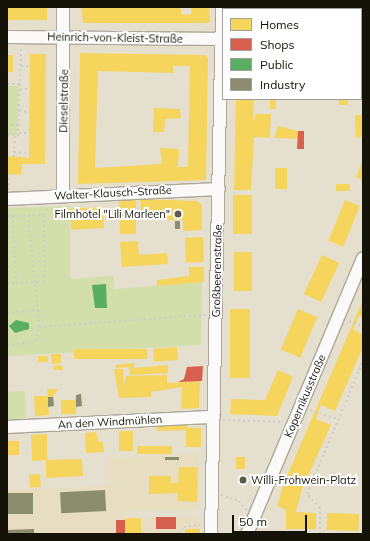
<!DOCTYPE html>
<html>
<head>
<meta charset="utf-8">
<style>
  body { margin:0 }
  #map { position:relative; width:370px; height:541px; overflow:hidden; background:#e5dfce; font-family:Mulish,sans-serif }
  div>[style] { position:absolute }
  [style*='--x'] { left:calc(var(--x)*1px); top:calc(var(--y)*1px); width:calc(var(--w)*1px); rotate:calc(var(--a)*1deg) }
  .built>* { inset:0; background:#e7dec1 }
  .green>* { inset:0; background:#d3dfab; transform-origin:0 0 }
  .homes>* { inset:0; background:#f6d55c; transform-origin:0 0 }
  .shops>* { inset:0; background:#d6604d; transform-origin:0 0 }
  .public>* { inset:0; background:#5aae61 }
  .industry>* { inset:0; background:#8c8c6e; transform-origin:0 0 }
  .path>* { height:2px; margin-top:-1px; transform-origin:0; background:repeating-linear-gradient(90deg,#cfcdc9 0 2px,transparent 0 5px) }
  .roads { filter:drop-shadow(1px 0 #aca79a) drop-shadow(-1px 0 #aca79a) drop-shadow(0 1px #aca79a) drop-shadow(0 -1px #aca79a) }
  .minor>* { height:12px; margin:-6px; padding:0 6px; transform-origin:6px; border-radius:6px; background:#fbfaf8 }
  .dots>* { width:11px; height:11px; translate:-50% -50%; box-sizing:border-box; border:2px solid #fff; border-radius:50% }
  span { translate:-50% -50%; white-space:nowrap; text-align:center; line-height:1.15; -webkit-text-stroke:4px #fff; paint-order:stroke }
  .street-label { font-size:11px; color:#151207 }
  .poi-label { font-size:11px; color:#151207 }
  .right { translate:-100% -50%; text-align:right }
  .left { translate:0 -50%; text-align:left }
  .frame { position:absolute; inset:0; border:8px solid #151207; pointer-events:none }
  .legend { position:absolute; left:222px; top:8px; width:140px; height:92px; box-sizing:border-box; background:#fff; border:1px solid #a1a09c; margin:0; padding:5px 7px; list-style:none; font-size:12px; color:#151207 }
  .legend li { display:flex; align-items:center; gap:8px; height:20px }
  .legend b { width:20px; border:1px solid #a1a09c }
  .scale { position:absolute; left:232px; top:515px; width:75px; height:18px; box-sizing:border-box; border:2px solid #151207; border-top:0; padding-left:5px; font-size:12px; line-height:14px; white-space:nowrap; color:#151207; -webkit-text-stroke:3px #fff; paint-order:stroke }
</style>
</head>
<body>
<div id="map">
  <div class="built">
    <i style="clip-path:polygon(198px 454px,197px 510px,124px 510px,124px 519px,197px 517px,200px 534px,7px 534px,7px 490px,109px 486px,108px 458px)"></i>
  </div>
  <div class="green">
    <i style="clip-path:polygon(7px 86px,19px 86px,17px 135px,7px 135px)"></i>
    <i style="clip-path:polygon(70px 206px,70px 279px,113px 276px,114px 289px,202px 282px,201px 345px,7px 356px,7px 208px)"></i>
    <i style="left:25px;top:391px;width:32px;height:18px;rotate:88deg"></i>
  </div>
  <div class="homes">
    <i style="left:7px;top:7px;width:40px;height:13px"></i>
    <i style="clip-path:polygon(81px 7px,180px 7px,182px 15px,191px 14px,192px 7px,209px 7px,210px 23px,83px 23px)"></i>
    <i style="left:236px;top:7px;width:18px;height:2px"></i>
    <i style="clip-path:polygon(266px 7px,290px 8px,290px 9px,266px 9px)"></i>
    <i style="clip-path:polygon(347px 7px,359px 7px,358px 9px,346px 9px)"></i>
    <i style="clip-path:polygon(evenodd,80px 53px,205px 55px,208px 58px,206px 180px,78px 184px,80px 53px,173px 66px,190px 66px,188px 167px,178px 167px,179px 149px,160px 148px,162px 164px,95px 168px,98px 71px,173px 73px,173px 66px)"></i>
    <i style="clip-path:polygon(30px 54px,46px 54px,45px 164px,22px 164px,21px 175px,7px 174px,7px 156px,29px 158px)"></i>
    <i style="left:7px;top:55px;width:6px;height:17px"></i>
    <i style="left:361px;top:57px;width:2px;height:17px"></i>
    <i style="clip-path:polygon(236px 99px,254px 99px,253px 123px,256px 114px,271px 114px,270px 138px,254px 137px,251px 190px,234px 190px)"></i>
    <i style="left:270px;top:99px;width:6px;height:10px"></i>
    <i style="left:339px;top:99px;width:9px;height:6px"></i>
    <i style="clip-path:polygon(154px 108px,180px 109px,181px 118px,165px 119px,164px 132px,153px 132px)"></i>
    <i style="clip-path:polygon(355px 115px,363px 115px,363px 137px,356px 138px)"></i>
    <i style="clip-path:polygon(278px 126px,298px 131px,298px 139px,274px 138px)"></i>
    <i style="clip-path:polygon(363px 160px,363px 180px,356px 177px)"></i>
    <i style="left:275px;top:168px;width:12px;height:21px"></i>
    <i style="left:336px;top:184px;width:14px;height:7px"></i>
    <i style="left:233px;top:195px;width:19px;height:39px"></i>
    <i style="clip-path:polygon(136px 199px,136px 213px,143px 213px,143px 218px,136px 218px,136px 234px,120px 234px,119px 200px)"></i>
    <i style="clip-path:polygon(140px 199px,197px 201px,202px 205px,202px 230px,183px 231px,183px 220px,163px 220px,163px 216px,151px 212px,141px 212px)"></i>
    <i style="left:345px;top:200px;width:16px;height:44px;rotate:22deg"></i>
    <i style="left:103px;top:207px;width:21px;height:33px;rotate:87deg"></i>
    <i style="left:203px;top:237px;width:25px;height:18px;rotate:88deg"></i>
    <i style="clip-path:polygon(138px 241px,139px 255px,167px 253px,168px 264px,122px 267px,120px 242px)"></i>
    <i style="left:234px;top:252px;width:18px;height:39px"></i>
    <i style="left:322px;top:255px;width:19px;height:43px;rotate:25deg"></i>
    <i style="clip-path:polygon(189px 267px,204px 267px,204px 282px,157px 286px,157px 280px,189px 276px)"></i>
    <i style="clip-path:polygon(363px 300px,363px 317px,359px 316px,353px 330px,363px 334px,363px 347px,335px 411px,321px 405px,316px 419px,331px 425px,302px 489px,296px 512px,316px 513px,316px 529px,286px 529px,286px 510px,277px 506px,284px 483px)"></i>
    <i style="left:230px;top:309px;width:20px;height:69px"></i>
    <i style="left:298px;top:309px;width:21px;height:44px;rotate:23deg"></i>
    <i style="left:177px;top:347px;width:13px;height:24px;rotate:86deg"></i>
    <i style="left:147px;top:349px;width:10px;height:73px;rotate:90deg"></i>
    <i style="clip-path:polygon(51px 354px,61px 354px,61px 363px,52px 364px)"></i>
    <i style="left:38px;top:356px;width:10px;height:6px"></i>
    <i style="clip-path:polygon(134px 363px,134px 368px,168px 365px,168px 373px,130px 375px,129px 367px,116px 368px,115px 365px)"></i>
    <i style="clip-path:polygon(62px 365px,63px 370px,53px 370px,53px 366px)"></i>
    <i style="clip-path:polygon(114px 369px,123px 369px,124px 385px,126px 376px,167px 375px,167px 383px,200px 381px,199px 408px,181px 409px,182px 387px,151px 392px,151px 397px,119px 398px)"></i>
    <i style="clip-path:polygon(278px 370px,293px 377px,277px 416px,230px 414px,231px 399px,265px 400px)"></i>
    <i style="clip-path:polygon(47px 389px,58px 389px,53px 397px,48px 397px,49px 415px,35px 416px,34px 396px,48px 396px)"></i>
    <i style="left:61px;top:400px;width:15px;height:14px"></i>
    <i style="clip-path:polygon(187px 421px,187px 428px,201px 428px,201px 447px,186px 447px,186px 430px,157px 431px,156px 422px)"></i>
    <i style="left:119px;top:431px;width:14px;height:20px"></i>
    <i style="clip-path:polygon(96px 432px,99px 442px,103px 442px,104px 452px,86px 453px,85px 433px)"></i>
    <i style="clip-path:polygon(47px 434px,47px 460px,82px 459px,83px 476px,46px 478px,46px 460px,32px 461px,31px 435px)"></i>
    <i style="left:7px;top:441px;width:12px;height:14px"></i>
    <i style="left:172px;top:446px;width:8px;height:35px;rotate:90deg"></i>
    <i style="left:236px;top:457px;width:9px;height:12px"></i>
    <i style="clip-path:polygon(179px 467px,198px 467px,197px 502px,178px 501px,178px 493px,149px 494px,149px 476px,171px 476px,171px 483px,178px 483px)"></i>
    <i style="left:40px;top:474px;width:13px;height:11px;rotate:86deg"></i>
    <i style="left:327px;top:513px;width:32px;height:17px;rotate:2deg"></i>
    <i style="left:125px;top:518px;width:16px;height:16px"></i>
    <i style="left:185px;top:529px;width:15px;height:5px"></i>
  </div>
  <div class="shops">
    <i style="clip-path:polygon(298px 131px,304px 131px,304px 149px,297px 149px)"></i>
    <i style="clip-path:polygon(203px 366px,202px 381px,178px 382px,184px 379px,187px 367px)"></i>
    <i style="left:176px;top:517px;width:12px;height:20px;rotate:90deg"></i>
    <i style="left:116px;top:520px;width:9px;height:14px"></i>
  </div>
  <div class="public">
    <i style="clip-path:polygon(106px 284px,107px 308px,95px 308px,92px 285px)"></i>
    <i style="clip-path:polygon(16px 320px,29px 323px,29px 329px,15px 333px,9px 326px)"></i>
  </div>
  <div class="industry">
    <i style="left:175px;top:221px;width:5px;height:8px"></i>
    <i style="clip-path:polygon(81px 394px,82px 406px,76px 407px,76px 395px)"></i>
    <i style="clip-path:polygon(48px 397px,53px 397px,54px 406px,48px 407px)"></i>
    <i style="left:165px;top:457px;width:14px;height:3px"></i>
    <i style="left:105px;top:490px;width:21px;height:45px;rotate:87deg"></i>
    <i style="left:33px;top:493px;width:21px;height:26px;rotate:90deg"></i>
    <i style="clip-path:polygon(34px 529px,34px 534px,7px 534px,7px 530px)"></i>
  </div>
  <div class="path">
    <i style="--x:21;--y:66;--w:9;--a:0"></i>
    <i style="--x:7;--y:84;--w:13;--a:0"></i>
    <i style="--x:20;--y:89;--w:10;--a:0"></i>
    <i style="--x:19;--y:111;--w:11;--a:5"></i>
    <i style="--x:11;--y:125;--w:8;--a:0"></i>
    <i style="--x:19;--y:133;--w:10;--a:0"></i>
    <i style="--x:7;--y:135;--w:11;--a:5"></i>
    <i style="--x:18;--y:136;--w:89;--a:-88.1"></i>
    <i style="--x:15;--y:136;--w:16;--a:94"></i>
    <i style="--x:14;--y:152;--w:15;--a:4"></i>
    <i style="--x:14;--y:157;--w:5;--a:-90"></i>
    <i style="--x:8;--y:190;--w:16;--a:-83"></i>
    <i style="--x:28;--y:215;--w:96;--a:84"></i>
    <i style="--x:7;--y:216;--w:6;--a:0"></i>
    <i style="--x:13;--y:216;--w:67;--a:87.4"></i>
    <i style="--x:16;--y:283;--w:29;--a:-2"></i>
    <i style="--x:45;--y:282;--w:67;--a:-90.9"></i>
    <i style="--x:44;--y:215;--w:9;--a:-63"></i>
    <i style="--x:13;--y:216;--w:31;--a:-2"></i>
    <i style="--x:7;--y:284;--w:9;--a:-6"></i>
    <i style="--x:7;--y:313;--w:31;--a:-6"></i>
    <i style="--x:38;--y:310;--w:17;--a:87"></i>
    <i style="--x:39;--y:327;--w:167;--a:-4.1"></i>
    <i style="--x:349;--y:321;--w:15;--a:23"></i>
    <i style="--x:7;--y:346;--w:29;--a:-10"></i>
    <i style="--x:36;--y:341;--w:14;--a:-78"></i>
    <i style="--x:310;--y:410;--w:29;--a:18"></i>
    <i style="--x:223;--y:420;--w:60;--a:1.9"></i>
    <i style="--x:221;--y:495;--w:19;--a:18"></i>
    <i style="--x:239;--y:501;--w:13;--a:51"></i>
    <i style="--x:179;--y:534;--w:9;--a:-54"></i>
    <i style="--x:184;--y:527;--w:16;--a:-7"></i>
    <i style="--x:320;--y:534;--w:26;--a:-90"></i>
    <i style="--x:320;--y:508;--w:19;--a:-133"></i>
    <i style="--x:307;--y:494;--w:144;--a:-67.2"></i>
  </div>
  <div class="roads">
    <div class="minor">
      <i style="--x:63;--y:7;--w:188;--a:90"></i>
      <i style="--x:7;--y:37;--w:216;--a:0.5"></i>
      <i style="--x:361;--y:41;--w:2;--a:0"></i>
      <i style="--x:7;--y:199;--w:212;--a:-2.7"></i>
      <i style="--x:7;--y:427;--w:207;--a:-2.8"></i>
      <i style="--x:211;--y:534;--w:527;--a:-88.8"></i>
      <i style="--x:247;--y:534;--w:299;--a:-67.2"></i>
    </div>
  </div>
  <div class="dots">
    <i style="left:178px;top:214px;background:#5e5a4d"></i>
    <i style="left:243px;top:480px;background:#5e5a4d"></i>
  </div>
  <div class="street-label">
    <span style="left:115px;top:38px;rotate:1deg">Heinrich-von-Kleist-Straße</span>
    <span style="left:64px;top:101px;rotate:-89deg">Dieselstraße</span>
    <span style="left:113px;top:193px;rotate:-3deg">Walter-Klausch-Straße</span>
    <span style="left:217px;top:271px;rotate:-89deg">Großbeerenstraße</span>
    <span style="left:305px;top:396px;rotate:-67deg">Kopernikusstraße</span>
    <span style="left:110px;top:422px;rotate:-3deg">An den Windmühlen</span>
  </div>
  <div class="poi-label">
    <span class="right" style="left:170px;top:214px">Filmhotel "Lili Marleen"</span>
    <span class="left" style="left:251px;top:480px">Willi-Frohwein-Platz</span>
  </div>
  <div class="frame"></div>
  <ul class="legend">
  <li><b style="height:11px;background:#f6d55c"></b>Homes</li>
  <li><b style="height:11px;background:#d6604d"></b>Shops</li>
  <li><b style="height:11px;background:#5aae61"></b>Public</li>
  <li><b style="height:11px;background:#8c8c6e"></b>Industry</li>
  </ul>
  <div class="scale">50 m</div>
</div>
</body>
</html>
